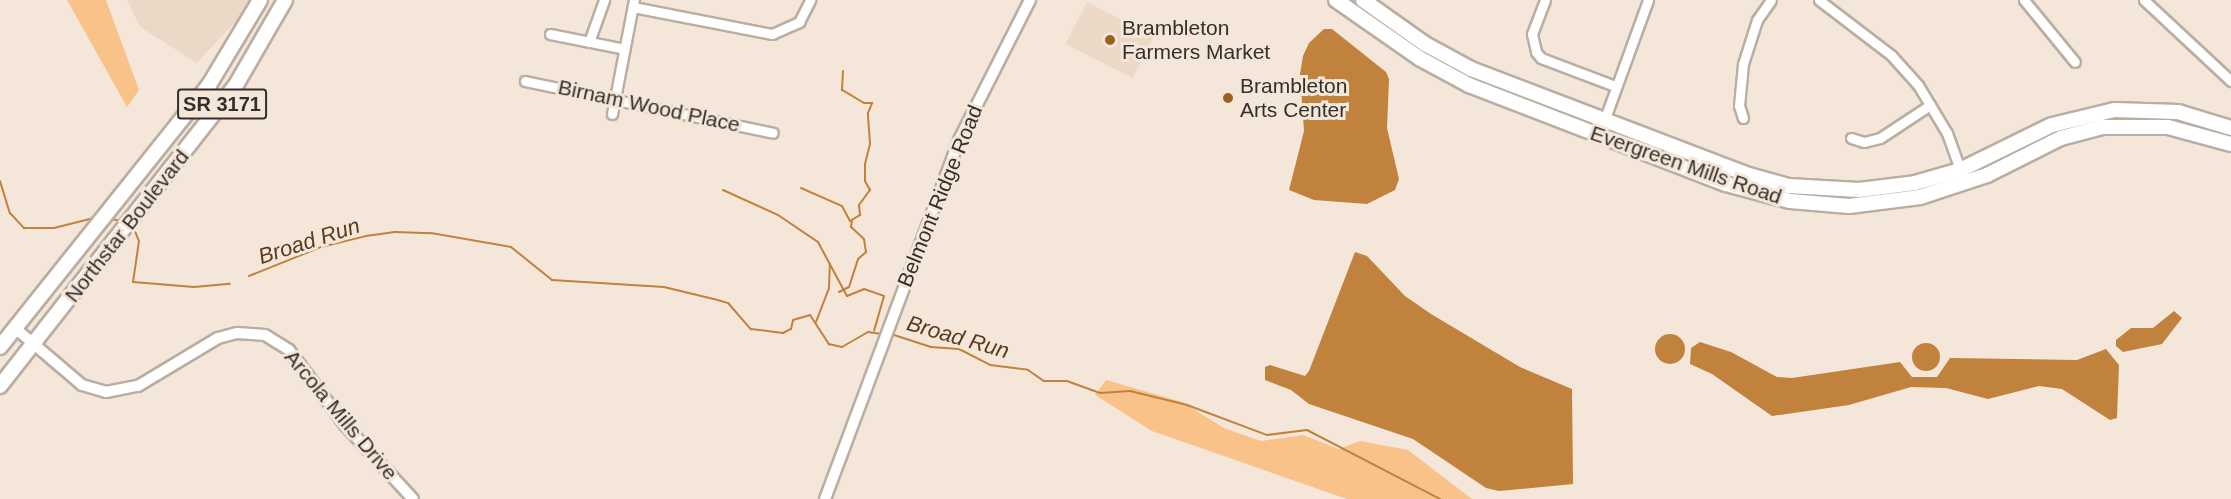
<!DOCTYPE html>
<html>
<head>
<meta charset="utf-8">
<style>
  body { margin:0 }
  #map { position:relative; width:2231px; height:499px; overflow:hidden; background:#f4e7da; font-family:Helvetica,sans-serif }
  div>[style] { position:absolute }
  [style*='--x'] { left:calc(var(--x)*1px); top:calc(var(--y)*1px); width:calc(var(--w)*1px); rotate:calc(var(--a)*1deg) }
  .built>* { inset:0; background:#ebd8c6; transform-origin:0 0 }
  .green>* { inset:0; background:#f8c289 }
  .water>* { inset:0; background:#c0823d }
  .round { border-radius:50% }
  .stream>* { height:2px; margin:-1px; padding:0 1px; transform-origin:1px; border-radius:1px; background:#c0823d }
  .roads { filter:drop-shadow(2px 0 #baaea2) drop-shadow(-2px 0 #baaea2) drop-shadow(0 2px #baaea2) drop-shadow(0 -2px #baaea2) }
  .minor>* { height:9px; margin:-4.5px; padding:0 4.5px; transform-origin:4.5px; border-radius:4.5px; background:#fff }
  .tertiary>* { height:10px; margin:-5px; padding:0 5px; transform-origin:5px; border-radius:5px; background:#fff }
  .primary>* { height:14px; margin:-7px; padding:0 7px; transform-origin:7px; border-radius:7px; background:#fff }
  .dots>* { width:16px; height:16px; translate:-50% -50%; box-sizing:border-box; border:3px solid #f4e7da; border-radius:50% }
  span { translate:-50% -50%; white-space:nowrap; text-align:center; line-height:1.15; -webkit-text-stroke:6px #f4e7da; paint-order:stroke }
  .shield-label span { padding:2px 4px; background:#f4e7da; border:2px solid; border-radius:4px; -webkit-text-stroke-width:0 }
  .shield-label { font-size:20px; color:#342f2a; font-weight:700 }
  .poi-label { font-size:21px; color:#342f2a }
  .left { translate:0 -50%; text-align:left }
  .street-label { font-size:21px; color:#342f2a }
  .water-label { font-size:22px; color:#573c1f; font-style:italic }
</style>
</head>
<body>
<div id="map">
  <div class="built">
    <i style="clip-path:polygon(127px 0,250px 0,246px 10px,197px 63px,140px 27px)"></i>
    <i style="left:1087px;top:2px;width:75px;height:47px;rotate:27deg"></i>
  </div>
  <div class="green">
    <i style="clip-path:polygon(67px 0,106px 0,139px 90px,127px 107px)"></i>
    <i style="clip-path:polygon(1106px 380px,1182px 402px,1224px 428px,1261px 441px,1303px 435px,1339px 449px,1360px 441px,1408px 450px,1472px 499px,1347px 499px,1152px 431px,1095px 395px)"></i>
  </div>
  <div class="water">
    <i style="clip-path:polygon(1324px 29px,1332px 29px,1386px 72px,1389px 79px,1387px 128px,1399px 179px,1395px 190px,1367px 204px,1314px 200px,1289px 190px,1304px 131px,1300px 74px,1303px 56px,1309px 43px)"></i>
    <i style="clip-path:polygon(1355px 252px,1367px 256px,1405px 296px,1431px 314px,1520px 367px,1572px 389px,1573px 484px,1499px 491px,1486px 488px,1413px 439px,1309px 404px,1291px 390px,1265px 380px,1265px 367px,1270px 365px,1305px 376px,1309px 371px)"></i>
    <i style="clip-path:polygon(2174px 311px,2182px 318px,2162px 344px,2123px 352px,2116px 346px,2116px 340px,2131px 328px,2153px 328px)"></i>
    <i class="round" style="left:1655px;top:334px;width:30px;height:30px"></i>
    <i style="clip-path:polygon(1700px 342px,1731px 352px,1777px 377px,1792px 378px,1900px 362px,1912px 377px,1937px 377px,1950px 358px,2077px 360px,2106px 349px,2119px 365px,2117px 418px,2110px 420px,2062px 389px,2039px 386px,1988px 399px,1946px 388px,1911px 387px,1849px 405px,1772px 416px,1712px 374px,1690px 364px,1691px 348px)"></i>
    <i class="round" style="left:1912px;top:343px;width:28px;height:28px"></i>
  </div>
  <div class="stream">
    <i style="--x:0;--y:181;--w:34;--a:73"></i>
    <i style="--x:10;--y:213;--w:21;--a:47"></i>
    <i style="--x:24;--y:228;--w:30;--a:0"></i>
    <i style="--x:54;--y:228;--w:41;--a:-14"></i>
    <i style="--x:801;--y:188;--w:45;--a:23.7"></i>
    <i style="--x:842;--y:206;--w:17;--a:62"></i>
    <i style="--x:850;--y:221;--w:12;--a:-31"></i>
    <i style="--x:860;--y:215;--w:10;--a:-96"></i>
    <i style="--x:859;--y:205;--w:19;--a:-54"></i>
    <i style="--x:870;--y:190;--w:10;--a:-119"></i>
    <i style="--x:865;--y:181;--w:17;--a:-90"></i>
    <i style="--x:865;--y:164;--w:21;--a:-76"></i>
    <i style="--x:870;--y:144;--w:31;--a:-94"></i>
    <i style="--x:868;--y:113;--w:11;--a:-68"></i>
    <i style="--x:872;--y:103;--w:8;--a:180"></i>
    <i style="--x:864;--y:103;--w:26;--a:-149"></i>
    <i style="--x:842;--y:90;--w:19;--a:-87"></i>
    <i style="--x:723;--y:190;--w:60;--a:24.4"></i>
    <i style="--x:778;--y:215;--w:48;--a:34"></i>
    <i style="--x:818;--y:242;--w:61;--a:61.8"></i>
    <i style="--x:847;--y:296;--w:18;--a:-22"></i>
    <i style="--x:864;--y:289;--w:21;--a:19"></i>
    <i style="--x:884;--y:296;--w:36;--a:106"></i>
    <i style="--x:109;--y:219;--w:15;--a:8"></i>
    <i style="--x:132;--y:224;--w:18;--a:68"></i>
    <i style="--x:139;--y:241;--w:41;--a:98.3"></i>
    <i style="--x:133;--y:282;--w:61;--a:4.7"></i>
    <i style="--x:194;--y:287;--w:36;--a:-5"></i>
    <i style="--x:249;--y:276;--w:78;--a:-21.9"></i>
    <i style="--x:321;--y:247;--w:46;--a:-13.7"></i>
    <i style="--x:366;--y:236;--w:29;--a:-8"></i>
    <i style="--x:395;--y:232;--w:36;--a:2"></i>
    <i style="--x:431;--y:233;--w:81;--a:9.9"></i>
    <i style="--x:511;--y:247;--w:53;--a:38.8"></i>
    <i style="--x:552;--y:280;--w:112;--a:3.6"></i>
    <i style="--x:664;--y:287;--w:51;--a:13.5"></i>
    <i style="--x:714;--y:299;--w:15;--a:16"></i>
    <i style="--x:728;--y:303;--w:35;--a:49"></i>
    <i style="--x:751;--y:329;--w:32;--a:7"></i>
    <i style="--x:783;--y:333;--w:9;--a:-27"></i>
    <i style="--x:791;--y:329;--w:9;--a:-77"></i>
    <i style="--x:793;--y:320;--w:18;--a:-16"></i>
    <i style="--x:810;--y:315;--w:35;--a:57"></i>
    <i style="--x:829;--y:344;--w:13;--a:13"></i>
    <i style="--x:842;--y:347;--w:30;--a:-30"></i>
    <i style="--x:868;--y:332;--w:14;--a:8"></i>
    <i style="--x:839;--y:292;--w:11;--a:-27"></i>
    <i style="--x:849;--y:287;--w:29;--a:-72"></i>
    <i style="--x:858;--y:259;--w:11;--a:-41"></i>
    <i style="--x:866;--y:252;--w:13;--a:-99"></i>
    <i style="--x:864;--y:239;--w:18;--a:-137"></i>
    <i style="--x:851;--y:227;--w:7;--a:-82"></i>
    <i style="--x:816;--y:322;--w:36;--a:-69"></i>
    <i style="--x:829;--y:288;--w:24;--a:-88"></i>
    <i style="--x:891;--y:334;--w:42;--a:18"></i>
    <i style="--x:931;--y:347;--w:28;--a:4"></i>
    <i style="--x:959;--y:349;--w:35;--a:27"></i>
    <i style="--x:990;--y:365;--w:38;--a:7"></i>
    <i style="--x:1028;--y:370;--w:19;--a:35"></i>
    <i style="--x:1044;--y:381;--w:23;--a:0"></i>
    <i style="--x:1067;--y:381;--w:35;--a:20"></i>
    <i style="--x:1100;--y:393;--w:30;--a:-4"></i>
    <i style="--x:1130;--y:391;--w:59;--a:13.8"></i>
    <i style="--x:1187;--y:405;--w:85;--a:20.6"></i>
    <i style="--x:1267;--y:435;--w:40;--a:-7.1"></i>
    <i style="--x:1307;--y:430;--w:150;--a:27.4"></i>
  </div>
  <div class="roads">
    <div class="minor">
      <i style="--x:1545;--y:0;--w:36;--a:111"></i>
      <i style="--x:1532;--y:34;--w:18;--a:77"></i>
      <i style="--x:1536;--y:52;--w:8;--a:50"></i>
      <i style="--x:1541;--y:58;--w:79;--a:20.7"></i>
      <i style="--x:1819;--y:0;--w:91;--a:37.4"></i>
      <i style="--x:1891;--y:55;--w:40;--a:48"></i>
      <i style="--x:1918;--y:85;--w:56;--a:58.9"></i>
      <i style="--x:1947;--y:133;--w:45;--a:70.3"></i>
      <i style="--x:2024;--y:0;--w:80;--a:50.6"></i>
      <i style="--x:2144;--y:0;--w:119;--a:43"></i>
      <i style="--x:633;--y:7;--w:142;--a:11"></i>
      <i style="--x:772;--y:34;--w:30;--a:-24"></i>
      <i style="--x:799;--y:22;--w:25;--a:-63"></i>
      <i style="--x:550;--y:34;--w:76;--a:11.3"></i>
      <i style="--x:589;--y:42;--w:45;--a:-70.3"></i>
      <i style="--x:525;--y:81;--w:253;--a:11.8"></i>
      <i style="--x:612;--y:114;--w:116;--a:-79.1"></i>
      <i style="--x:1743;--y:118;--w:13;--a:-108"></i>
      <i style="--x:1739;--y:106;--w:42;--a:-84.6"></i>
      <i style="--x:1743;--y:64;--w:46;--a:-72.3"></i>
      <i style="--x:1757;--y:20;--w:24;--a:-55"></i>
      <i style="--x:1604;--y:121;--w:129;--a:-70"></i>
      <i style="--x:1851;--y:138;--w:14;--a:17"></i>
      <i style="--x:1864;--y:142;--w:16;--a:-14"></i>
      <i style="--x:1880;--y:138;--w:60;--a:-33.4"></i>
    </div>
    <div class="tertiary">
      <i style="--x:15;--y:328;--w:88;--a:40.4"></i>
      <i style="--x:82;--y:385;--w:25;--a:16"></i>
      <i style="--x:106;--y:392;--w:33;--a:-11"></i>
      <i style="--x:138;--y:386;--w:93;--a:-31"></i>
      <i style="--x:218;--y:338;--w:20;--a:-15"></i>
      <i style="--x:237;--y:333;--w:28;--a:4"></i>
      <i style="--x:265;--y:335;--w:28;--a:32"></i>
      <i style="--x:289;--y:350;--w:94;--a:53.3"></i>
      <i style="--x:345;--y:425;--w:100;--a:47.4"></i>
      <i style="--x:825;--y:499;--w:383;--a:-69.5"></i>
      <i style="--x:959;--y:140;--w:157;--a:-63.1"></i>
    </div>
    <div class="primary">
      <i style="--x:1336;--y:0;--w:101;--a:34.9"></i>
      <i style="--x:1419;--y:58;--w:57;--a:28.4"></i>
      <i style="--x:1469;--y:85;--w:275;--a:21.1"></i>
      <i style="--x:1726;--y:184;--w:66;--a:14.9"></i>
      <i style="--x:1790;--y:201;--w:59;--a:4.8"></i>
      <i style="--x:1849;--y:206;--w:72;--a:-7.2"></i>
      <i style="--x:1920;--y:197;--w:71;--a:-18.2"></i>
      <i style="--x:1987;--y:175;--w:83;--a:-26.6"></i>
      <i style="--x:2061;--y:138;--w:42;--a:-15"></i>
      <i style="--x:2102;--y:127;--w:66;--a:0"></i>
      <i style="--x:2168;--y:127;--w:65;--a:15.1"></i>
      <i style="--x:1363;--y:0;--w:76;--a:35.4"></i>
      <i style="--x:1425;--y:44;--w:52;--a:28.5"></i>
      <i style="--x:1471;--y:69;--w:298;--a:20.9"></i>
      <i style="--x:1749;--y:175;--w:41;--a:15.4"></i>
      <i style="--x:1789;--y:186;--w:70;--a:3.3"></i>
      <i style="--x:1859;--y:190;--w:56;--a:-7.1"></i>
      <i style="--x:1915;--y:183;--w:47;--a:-16.1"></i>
      <i style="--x:1960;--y:170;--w:102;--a:-26.1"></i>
      <i style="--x:2052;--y:125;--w:64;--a:-13.6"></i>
      <i style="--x:2114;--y:110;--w:64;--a:1.8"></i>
      <i style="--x:2178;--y:112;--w:55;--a:16.8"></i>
      <i style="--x:0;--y:347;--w:335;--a:-51.4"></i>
      <i style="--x:209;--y:85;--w:99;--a:-59"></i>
      <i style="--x:0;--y:386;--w:382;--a:-51.9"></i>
      <i style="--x:236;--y:85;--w:98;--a:-60"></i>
    </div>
  </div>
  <div class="dots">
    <i style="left:1110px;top:40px;background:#9a621e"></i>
    <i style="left:1228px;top:98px;background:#9a621e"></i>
  </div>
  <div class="shield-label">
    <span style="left:222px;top:104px">SR 3171</span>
  </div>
  <div class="poi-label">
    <span class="left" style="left:1122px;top:40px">Brambleton<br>Farmers Market</span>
    <span class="left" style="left:1240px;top:98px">Brambleton<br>Arts Center</span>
  </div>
  <div class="street-label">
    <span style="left:649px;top:106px;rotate:12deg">Birnam Wood Place</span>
    <span style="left:1686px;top:165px;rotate:19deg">Evergreen Mills Road</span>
    <span style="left:940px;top:196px;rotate:-68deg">Belmont Ridge Road</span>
    <span style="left:127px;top:226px;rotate:-52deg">Northstar Boulevard</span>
    <span style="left:341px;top:415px;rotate:50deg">Arcola Mills Drive</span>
  </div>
  <div class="water-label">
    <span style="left:309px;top:241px;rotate:-18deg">Broad Run</span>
    <span style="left:958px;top:337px;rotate:16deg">Broad Run</span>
  </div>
</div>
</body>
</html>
